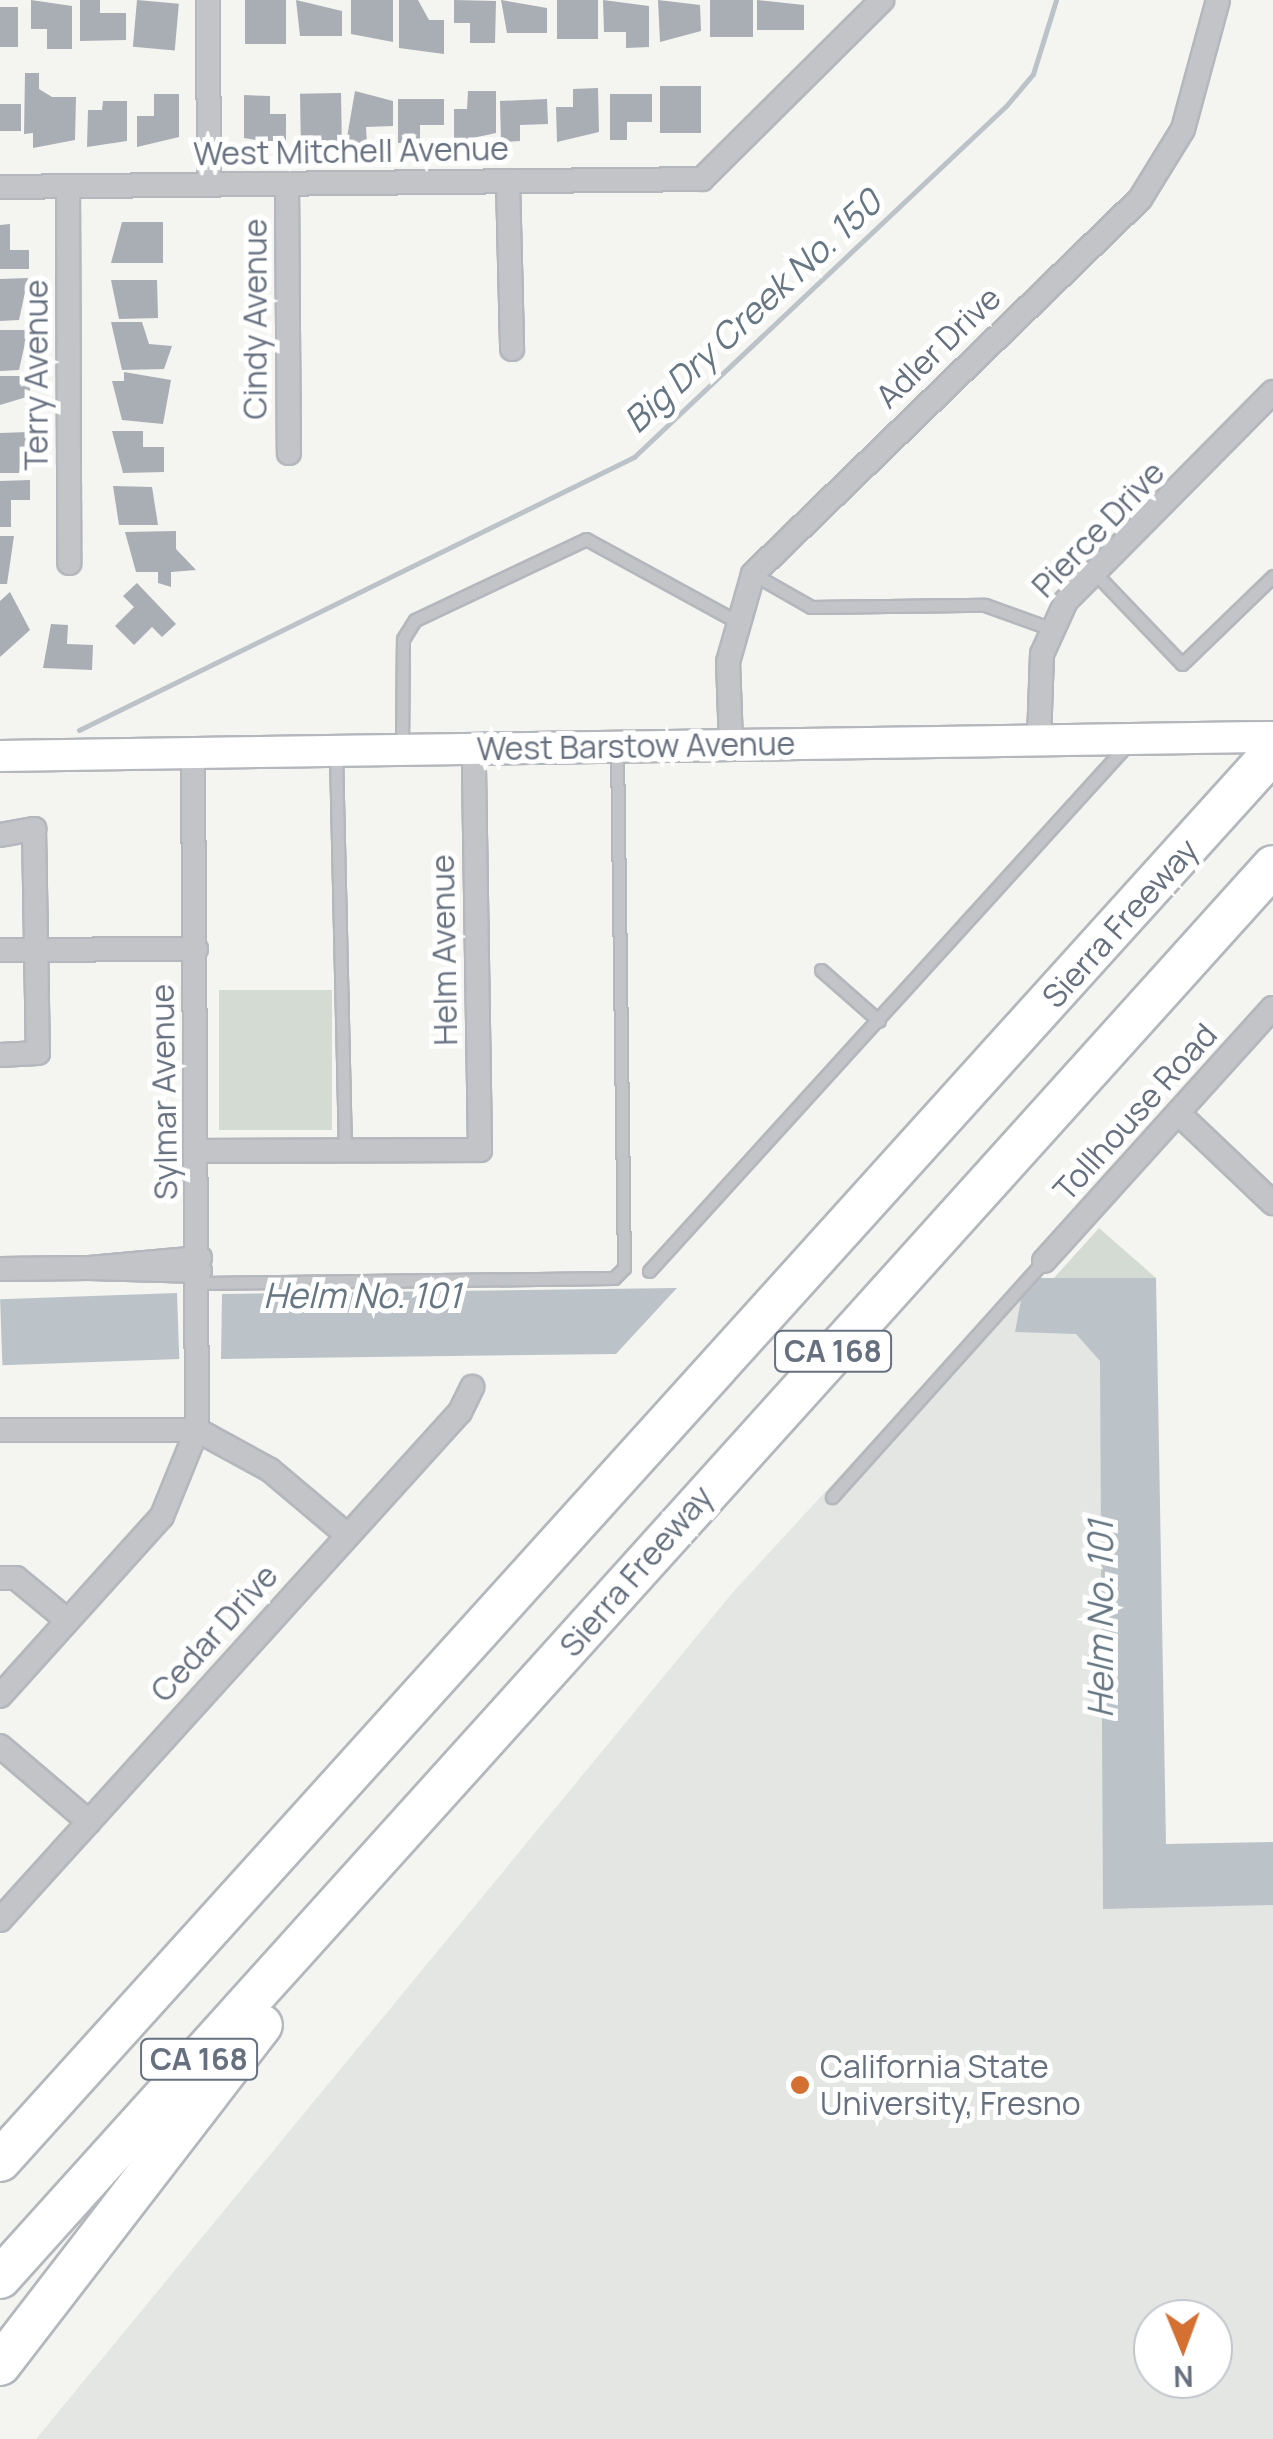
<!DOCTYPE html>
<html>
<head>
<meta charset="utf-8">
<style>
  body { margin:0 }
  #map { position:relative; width:1273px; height:2439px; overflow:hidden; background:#f4f4f1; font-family:Manrope,sans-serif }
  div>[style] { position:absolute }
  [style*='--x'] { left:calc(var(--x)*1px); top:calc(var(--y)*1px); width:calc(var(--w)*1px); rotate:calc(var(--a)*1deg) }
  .built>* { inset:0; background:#e4e6e4 }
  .green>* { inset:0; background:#d4dbd2; transform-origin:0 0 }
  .water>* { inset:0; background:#bbc3c8; transform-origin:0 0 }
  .stream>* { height:5px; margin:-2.5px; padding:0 2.5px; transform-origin:2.5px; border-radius:2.5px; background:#bbc3c8 }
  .building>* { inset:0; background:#a9adb4; transform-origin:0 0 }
  .roads { filter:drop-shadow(2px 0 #b4b7bc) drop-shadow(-2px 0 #b4b7bc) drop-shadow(0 2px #b4b7bc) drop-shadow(0 -2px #b4b7bc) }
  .lane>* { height:11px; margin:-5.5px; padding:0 5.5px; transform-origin:5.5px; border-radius:5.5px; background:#c2c4c8 }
  .street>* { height:22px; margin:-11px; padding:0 11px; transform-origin:11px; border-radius:11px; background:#c2c4c8 }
  .secondary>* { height:30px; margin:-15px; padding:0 15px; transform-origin:15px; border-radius:15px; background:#fff }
  .highway>* { height:40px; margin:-20px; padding:0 20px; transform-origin:20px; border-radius:20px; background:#fff }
  .dots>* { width:28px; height:28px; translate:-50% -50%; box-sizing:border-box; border:5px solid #fff; border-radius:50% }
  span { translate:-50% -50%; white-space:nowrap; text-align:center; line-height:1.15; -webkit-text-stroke:10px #fff; paint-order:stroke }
  .shield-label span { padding:2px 8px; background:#fff; border:2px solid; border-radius:8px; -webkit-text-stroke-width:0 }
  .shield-label { font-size:30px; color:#66707f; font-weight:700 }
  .street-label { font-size:32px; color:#66707f }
  .poi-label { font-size:32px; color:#66707f }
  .left { translate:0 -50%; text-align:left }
  .water-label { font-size:35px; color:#667783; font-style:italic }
  .north { position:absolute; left:1133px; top:2299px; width:100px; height:100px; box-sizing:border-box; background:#fff; border:2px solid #c2c6cc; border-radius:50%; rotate:179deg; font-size:28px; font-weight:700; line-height:40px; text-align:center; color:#66707f }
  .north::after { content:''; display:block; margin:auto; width:35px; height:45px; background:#d47031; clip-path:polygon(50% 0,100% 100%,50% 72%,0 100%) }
</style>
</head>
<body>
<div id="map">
  <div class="built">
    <i style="clip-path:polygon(evenodd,1021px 1279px,1151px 1282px,1165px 1850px,1273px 1847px,1273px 2439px,36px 2439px,734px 1591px,1021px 1279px,1153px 2319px,1213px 2319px,1213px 2379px,1153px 2379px,1153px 2319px)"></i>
  </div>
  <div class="green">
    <i style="left:332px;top:990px;width:140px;height:113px;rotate:90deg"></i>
    <i style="clip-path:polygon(1099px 1228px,1156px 1278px,1054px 1278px)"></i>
  </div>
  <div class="water">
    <i style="clip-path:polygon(1025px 1278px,1156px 1278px,1166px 1844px,1273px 1842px,1273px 1905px,1103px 1909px,1100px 1361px,1076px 1334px,1015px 1332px)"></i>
    <i style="clip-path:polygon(677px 1288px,616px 1354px,221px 1359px,222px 1294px)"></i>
    <i style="left:177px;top:1293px;width:66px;height:177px;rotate:88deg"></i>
  </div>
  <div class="stream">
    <i style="--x:79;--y:730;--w:619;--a:-26.19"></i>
    <i style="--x:634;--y:457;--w:511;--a:-43.34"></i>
    <i style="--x:1006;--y:106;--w:42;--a:-49.8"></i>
    <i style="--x:1033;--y:74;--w:77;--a:-72.7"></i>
  </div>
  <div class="building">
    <i style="clip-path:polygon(31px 0,72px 6px,72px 49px,47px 49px,47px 29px,31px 29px)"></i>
    <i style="clip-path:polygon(80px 0,100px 0,100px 13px,126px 13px,126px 40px,80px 41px)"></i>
    <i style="left:137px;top:0;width:42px;height:47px;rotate:5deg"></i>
    <i style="left:245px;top:0;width:41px;height:44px"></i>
    <i style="clip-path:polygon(296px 0,342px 11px,342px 36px,300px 36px)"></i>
    <i style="clip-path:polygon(351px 0,393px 0,393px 42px,351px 34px)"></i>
    <i style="clip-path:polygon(399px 0,418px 0,429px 20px,444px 20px,444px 54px,399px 48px)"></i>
    <i style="clip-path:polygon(454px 0,496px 1px,495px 43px,470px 43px,470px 23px,454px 23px)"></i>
    <i style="clip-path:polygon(501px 0,547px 8px,547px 33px,507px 33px)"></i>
    <i style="left:557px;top:0;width:41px;height:39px"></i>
    <i style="clip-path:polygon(603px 0,649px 6px,649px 47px,626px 48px,626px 32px,604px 32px)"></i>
    <i style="clip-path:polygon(658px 0,700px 5px,701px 31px,660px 42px)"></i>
    <i style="left:710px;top:0;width:43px;height:37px"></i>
    <i style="clip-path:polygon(757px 0,804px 5px,804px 30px,757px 30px)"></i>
    <i style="left:0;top:7px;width:18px;height:40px"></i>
    <i style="clip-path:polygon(25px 73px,39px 73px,39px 89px,52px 97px,76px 97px,75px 140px,33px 148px,33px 133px,24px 134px)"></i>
    <i style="left:660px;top:86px;width:41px;height:47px"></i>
    <i style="clip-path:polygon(598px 88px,599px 132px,557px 142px,556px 107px,573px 107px,573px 89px)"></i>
    <i style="clip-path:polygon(355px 91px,393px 101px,393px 126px,366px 127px,367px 143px,346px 143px)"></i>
    <i style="clip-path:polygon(468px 91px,496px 91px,496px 133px,454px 142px,454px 109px,467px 109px)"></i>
    <i style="left:341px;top:93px;width:51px;height:41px;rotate:89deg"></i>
    <i style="clip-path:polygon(154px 94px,179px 94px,179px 137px,137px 147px,137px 116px,154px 116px)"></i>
    <i style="clip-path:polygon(610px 94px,652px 94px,652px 122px,627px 122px,627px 140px,610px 140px)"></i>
    <i style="clip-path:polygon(244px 95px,270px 96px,270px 114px,286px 114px,286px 145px,244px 138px)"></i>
    <i style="clip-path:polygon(398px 99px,444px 99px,444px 125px,420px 125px,420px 143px,398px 143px)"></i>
    <i style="clip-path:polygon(547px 99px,548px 124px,520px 125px,520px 141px,501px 142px,500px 101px)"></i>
    <i style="clip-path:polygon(103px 101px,127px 101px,127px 141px,87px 147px,88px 110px,102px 110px)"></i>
    <i style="left:0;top:104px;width:21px;height:27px"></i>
    <i style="clip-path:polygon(122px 222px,163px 222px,163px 263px,111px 263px)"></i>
    <i style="clip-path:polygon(10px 224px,10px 250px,29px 250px,29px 269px,0 269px,0 225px)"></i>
    <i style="clip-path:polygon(28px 278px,19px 320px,0 321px,0 279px)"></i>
    <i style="clip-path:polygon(111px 280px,157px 280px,158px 318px,119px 319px)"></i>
    <i style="clip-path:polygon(111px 322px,142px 322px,149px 344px,172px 346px,164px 369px,122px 370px)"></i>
    <i style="clip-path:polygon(0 330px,28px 330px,19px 370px,0 371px)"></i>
    <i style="clip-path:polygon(124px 372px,171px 380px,163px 424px,122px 420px,112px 381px,124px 381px)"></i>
    <i style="clip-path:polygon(0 376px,30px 376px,30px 396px,0 405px)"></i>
    <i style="clip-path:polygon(112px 431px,143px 431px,143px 447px,164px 447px,164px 472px,123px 473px)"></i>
    <i style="clip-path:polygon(28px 432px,19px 473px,0 473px,0 433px)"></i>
    <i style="clip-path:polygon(30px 480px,30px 500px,11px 500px,11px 527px,0 527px,0 481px)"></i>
    <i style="clip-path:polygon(113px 486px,152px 487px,158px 525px,119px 525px)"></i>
    <i style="clip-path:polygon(176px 531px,176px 549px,196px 570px,171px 572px,171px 587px,158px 583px,158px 572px,136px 572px,125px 532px)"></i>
    <i style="clip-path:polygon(0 536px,14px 536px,7px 584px,0 584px)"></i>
    <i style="clip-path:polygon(137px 583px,176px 624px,162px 637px,152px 627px,134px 645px,115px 626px,134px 607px,123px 596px)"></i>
    <i style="clip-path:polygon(10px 592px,30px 630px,0 657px,0 601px)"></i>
    <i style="clip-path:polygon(51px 624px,68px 625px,67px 644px,93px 645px,92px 670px,43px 668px)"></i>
  </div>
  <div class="roads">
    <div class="lane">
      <i style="--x:1094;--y:572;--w:127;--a:46.3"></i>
      <i style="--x:1182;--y:664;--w:127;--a:-44"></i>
      <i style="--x:753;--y:574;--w:67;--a:29.6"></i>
      <i style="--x:811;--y:607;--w:174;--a:-0.7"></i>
      <i style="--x:985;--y:605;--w:68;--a:19.8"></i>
      <i style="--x:402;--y:749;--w:110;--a:-89.5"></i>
      <i style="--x:403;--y:639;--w:22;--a:-58"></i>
      <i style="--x:415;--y:620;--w:189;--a:-25.3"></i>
      <i style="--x:586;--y:539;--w:169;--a:28.7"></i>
      <i style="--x:336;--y:754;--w:396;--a:88.7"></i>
      <i style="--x:821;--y:970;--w:77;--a:41.3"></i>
      <i style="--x:649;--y:1271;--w:709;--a:-47.74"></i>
      <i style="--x:201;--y:1283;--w:413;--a:-0.7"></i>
      <i style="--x:614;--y:1278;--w:14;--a:-45"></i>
      <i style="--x:624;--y:1268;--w:518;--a:-90.77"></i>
      <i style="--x:832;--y:1497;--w:317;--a:-48.1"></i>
    </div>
    <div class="street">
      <i style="--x:208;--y:0;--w:185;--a:89.7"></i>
      <i style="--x:508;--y:181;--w:168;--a:88.6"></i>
      <i style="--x:287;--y:184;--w:269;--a:89.6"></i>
      <i style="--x:68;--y:186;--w:377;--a:89.8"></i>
      <i style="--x:0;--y:187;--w:702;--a:-0.65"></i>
      <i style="--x:702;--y:179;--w:254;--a:-44.8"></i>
      <i style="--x:1039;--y:740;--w:86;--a:-88"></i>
      <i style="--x:1042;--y:654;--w:58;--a:-65.6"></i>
      <i style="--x:1066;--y:601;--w:294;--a:-45.3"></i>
      <i style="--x:731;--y:743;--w:81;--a:-92.1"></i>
      <i style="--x:728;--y:662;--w:91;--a:-74.1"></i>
      <i style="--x:753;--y:574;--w:539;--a:-44.1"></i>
      <i style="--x:1140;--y:199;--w:82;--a:-58.4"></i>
      <i style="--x:1183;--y:129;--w:134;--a:-74.8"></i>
      <i style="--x:0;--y:835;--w:35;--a:-10"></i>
      <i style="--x:34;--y:829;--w:224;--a:89"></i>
      <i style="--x:38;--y:1053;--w:38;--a:177"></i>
      <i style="--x:0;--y:950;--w:196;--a:-0.3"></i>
      <i style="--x:1178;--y:1113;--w:131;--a:43.5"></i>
      <i style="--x:196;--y:1151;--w:284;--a:-0.2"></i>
      <i style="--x:480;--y:1150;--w:402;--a:-90.9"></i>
      <i style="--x:200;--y:1258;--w:111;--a:174.9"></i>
      <i style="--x:89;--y:1268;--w:111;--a:1.5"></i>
      <i style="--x:1044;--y:1261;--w:341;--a:-47.9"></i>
      <i style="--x:0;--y:1269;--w:89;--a:-0.6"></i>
      <i style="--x:0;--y:1430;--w:197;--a:0"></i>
      <i style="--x:197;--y:1430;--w:83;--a:28.7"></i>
      <i style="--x:270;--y:1470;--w:99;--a:40.1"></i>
      <i style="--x:0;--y:1578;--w:16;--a:0"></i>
      <i style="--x:16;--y:1578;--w:66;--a:39.5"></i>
      <i style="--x:0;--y:1696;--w:242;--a:-48"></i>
      <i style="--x:162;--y:1516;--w:93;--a:-67.9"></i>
      <i style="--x:197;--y:1430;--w:677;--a:-90.34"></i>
      <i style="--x:0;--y:1746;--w:117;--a:40.5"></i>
      <i style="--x:0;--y:1920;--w:685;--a:-47.84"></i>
      <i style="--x:460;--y:1412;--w:28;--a:-64"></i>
    </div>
    <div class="secondary">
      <i style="--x:0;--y:756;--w:1273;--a:-0.86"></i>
    </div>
    <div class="highway">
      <i style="--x:0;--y:2161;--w:1899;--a:-47.9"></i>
      <i style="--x:0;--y:2278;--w:1901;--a:-47.96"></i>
      <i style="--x:0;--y:2365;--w:429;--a:-52.4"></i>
    </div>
  </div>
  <div class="dots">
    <i style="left:800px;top:2085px;background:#d47031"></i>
  </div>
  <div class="shield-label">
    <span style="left:833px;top:1351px">CA 168</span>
    <span style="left:199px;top:2059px">CA 168</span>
  </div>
  <div class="street-label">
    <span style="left:351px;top:151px;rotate:-1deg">West Mitchell Avenue</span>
    <span style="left:255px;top:319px;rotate:-90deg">Cindy Avenue</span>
    <span style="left:938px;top:347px;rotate:-44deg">Adler Drive</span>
    <span style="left:36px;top:375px;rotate:-90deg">Terry Avenue</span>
    <span style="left:1098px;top:529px;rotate:-46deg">Pierce Drive</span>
    <span style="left:636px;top:746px;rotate:-1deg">West Barstow Avenue</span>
    <span style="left:1120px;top:923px;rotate:-48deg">Sierra Freeway</span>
    <span style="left:444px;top:950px;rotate:-91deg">Helm Avenue</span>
    <span style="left:164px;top:1092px;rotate:-91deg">Sylmar Avenue</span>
    <span style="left:1135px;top:1112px;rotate:-48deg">Tollhouse Road</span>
    <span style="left:636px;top:1571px;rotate:-49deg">Sierra Freeway</span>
    <span style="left:214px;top:1633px;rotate:-48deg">Cedar Drive</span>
  </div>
  <div class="poi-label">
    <span class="left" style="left:820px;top:2085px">California State<br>University, Fresno</span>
  </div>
  <div class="water-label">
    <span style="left:752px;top:311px;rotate:-43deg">Big Dry Creek No. 150</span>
    <span style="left:362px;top:1295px">Helm No. 101</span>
    <span style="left:1100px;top:1619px;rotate:-90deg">Helm No. 101</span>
  </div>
  <div class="north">N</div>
</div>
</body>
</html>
